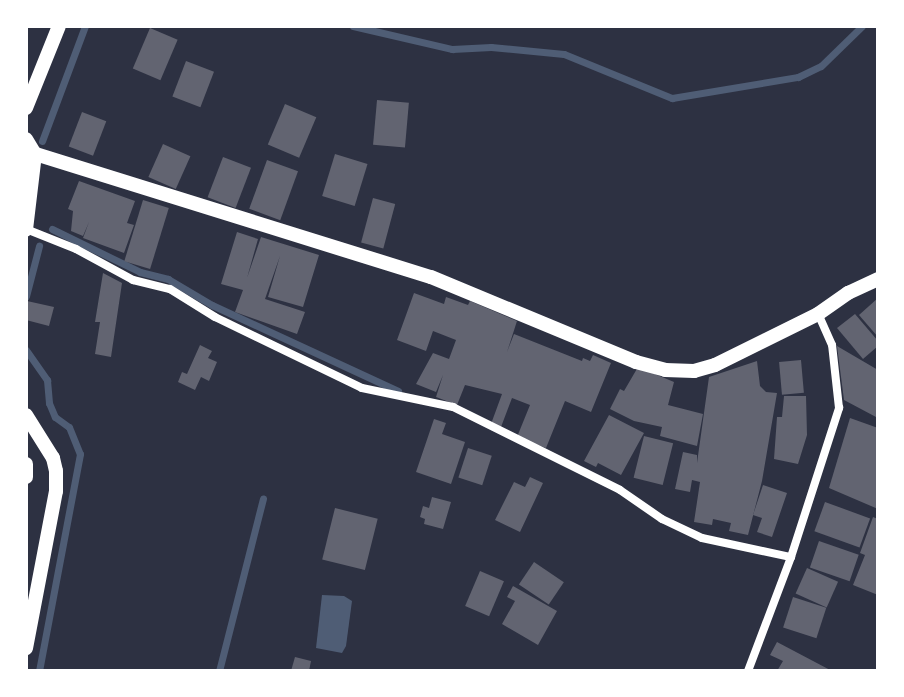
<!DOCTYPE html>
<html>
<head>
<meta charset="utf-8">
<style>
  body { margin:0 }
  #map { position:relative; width:904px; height:697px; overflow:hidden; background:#2d3142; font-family:"Roboto Condensed",sans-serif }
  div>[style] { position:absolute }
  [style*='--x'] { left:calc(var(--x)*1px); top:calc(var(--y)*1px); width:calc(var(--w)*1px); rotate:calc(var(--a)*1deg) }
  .water>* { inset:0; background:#4f5d75 }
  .stream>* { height:7px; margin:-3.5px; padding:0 3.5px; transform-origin:3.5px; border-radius:3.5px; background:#4f5d75 }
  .building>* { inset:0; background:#626471; transform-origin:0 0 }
  .minor>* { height:8px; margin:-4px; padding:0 4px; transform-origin:4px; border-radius:4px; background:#fff }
  .tertiary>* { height:14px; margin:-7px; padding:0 7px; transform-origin:7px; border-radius:7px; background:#fff }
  span { translate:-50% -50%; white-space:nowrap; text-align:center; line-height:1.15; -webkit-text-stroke:7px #fff; paint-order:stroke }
  .frame { position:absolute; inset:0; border:28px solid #fff; pointer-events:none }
</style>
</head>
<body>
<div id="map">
  <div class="water">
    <i style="clip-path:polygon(322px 595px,344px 596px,352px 601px,346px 646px,342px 653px,316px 648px)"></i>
  </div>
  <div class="stream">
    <i style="--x:353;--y:26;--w:102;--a:13.1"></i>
    <i style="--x:452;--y:49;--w:39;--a:-3"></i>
    <i style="--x:491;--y:47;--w:73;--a:5.5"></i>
    <i style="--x:564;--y:54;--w:117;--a:22.2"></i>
    <i style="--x:672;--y:98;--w:128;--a:-9.5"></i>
    <i style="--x:798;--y:77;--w:25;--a:-26"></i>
    <i style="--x:821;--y:66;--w:57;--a:-44.3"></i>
    <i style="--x:42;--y:141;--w:123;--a:-69.5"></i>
    <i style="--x:52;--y:229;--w:98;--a:26"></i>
    <i style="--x:140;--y:272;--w:29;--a:14"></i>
    <i style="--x:168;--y:279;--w:51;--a:30.6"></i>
    <i style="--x:212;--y:305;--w:205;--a:24.8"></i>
    <i style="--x:26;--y:296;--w:52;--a:-75.4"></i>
    <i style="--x:26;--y:350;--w:37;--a:55"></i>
    <i style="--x:47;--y:380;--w:23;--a:85"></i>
    <i style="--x:49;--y:403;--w:15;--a:67"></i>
    <i style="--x:55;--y:417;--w:17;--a:36"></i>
    <i style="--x:69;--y:427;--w:29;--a:68"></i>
    <i style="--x:80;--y:454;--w:221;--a:100.7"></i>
    <i style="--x:219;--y:671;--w:178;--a:-75.7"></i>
  </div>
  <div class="building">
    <i style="left:150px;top:28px;width:30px;height:44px;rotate:23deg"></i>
    <i style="left:186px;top:61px;width:30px;height:38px;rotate:21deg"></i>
    <i style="left:377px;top:100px;width:32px;height:45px;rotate:5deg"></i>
    <i style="left:285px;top:104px;width:34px;height:44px;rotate:23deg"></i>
    <i style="left:82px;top:112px;width:26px;height:37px;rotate:21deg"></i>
    <i style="left:163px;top:144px;width:30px;height:36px;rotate:24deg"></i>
    <i style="left:335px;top:154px;width:34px;height:44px;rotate:17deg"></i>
    <i style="left:223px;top:157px;width:30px;height:43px;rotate:21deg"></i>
    <i style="left:267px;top:160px;width:33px;height:52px;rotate:20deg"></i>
    <i style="clip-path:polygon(79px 181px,135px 201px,127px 223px,134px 225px,124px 253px,83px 238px,89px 222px,83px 236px,71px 231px,73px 211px,68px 209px)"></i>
    <i style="left:373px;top:198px;width:23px;height:46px;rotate:15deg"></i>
    <i style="left:143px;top:200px;width:27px;height:64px;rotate:17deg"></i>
    <i style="clip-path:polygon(237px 232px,258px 239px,247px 278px,261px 237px,319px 255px,303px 307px,268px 297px,280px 256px,265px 299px,305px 312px,297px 334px,235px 312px,243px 290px,221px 284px)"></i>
    <i style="clip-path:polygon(103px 273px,122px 283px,111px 357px,95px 354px,100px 322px,95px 322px)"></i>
    <i style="clip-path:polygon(414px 293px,444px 304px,446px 297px,468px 305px,470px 301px,517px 321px,507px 352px,514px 334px,582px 361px,583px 358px,590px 361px,593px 355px,611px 363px,591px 412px,565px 401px,546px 448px,517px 437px,530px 405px,512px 398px,501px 427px,491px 424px,502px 394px,465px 385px,457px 405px,436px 397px,443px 375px,436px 392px,416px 384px,433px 353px,449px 359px,456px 340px,433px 331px,426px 351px,397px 340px)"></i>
    <i style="clip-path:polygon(878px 298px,878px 337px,859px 315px)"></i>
    <i style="clip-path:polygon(27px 301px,54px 307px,49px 326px,26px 320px)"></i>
    <i style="clip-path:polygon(855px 314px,878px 341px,878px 346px,863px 359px,837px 328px)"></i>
    <i style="clip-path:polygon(200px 345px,212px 351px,208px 358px,217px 362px,209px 381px,201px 377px,195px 390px,178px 382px,182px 372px,187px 374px)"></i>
    <i style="clip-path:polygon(837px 346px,878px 370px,878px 422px,876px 417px,844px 400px)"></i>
    <i style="left:801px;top:360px;width:33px;height:22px;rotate:85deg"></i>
    <i style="clip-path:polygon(757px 361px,760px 386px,766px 392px,777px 393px,762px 481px,748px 535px,729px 531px,731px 523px,713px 519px,712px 525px,694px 522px,700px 482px,692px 480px,690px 492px,675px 489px,683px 452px,697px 455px,697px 463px,709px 377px)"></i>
    <i style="clip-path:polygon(638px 367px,674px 382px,668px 405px,703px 414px,697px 446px,660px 436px,662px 427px,634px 421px,610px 409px,620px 389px,624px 391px)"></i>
    <i style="clip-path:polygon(784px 396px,806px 396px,807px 435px,798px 464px,774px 459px,777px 417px,782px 417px)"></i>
    <i style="clip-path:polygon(609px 415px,644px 433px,621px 475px,598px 463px,596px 467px,584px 461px)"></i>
    <i style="clip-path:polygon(850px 418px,878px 428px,878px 509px,829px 488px)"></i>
    <i style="clip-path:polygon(434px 419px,446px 423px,442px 434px,465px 442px,451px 484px,416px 472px)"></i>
    <i style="left:644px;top:436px;width:30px;height:43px;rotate:14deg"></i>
    <i style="left:468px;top:448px;width:25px;height:31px;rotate:18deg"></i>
    <i style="clip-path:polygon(530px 477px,543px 483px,520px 532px,495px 520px,514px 482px,525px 487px)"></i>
    <i style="clip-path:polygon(763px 485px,787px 493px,772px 537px,757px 532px,762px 518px,753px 515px)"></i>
    <i style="clip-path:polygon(432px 497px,451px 502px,443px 529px,424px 524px,425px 519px,420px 517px,423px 506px,429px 508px)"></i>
    <i style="left:825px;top:502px;width:48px;height:31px;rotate:20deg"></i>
    <i style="left:335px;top:508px;width:44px;height:53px;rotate:14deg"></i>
    <i style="clip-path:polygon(873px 517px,878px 519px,878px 595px,853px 585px,865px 555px,860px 553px)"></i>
    <i style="left:819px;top:541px;width:42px;height:28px;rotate:19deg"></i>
    <i style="left:534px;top:562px;width:36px;height:27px;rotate:34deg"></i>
    <i style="left:807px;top:568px;width:34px;height:28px;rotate:24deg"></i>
    <i style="left:480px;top:571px;width:26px;height:38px;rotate:23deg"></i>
    <i style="clip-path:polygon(513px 586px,557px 611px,538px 645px,502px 624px,515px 601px,507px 597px)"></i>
    <i style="left:793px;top:597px;width:35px;height:32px;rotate:18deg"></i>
    <i style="clip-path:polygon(777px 642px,832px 671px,777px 671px,783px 661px,770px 655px)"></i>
    <i style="clip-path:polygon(295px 657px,311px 661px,309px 671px,291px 671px)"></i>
  </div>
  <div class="minor">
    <i style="--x:26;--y:229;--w:54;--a:21.8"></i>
    <i style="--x:76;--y:249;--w:65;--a:28.5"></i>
    <i style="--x:133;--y:280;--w:38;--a:14"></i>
    <i style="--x:170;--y:289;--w:53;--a:31.9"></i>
    <i style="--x:215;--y:317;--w:163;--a:25.8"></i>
    <i style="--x:362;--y:388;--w:93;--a:11.8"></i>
    <i style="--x:453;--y:407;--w:186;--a:26.4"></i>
    <i style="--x:620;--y:490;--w:51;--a:34.6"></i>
    <i style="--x:662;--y:519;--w:44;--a:25.4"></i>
    <i style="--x:702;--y:538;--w:91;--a:12.1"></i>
    <i style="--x:748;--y:671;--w:122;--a:-69.3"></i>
    <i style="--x:791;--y:557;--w:157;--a:-72.1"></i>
    <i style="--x:839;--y:408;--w:63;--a:-96.3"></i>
    <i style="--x:832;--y:345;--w:34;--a:-114"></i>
  </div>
  <div class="tertiary">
    <i style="--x:26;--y:108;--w:88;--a:-68.1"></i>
    <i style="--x:26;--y:139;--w:17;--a:59"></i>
    <i style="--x:35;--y:154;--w:76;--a:96.8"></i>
    <i style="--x:26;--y:151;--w:424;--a:17.3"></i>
    <i style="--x:431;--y:277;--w:222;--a:22.5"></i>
    <i style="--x:636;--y:362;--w:30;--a:15"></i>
    <i style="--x:665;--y:370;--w:29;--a:2"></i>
    <i style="--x:694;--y:371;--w:22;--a:-16"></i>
    <i style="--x:715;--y:365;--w:115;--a:-26.3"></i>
    <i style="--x:818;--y:314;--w:37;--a:-35"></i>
    <i style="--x:848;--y:293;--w:33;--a:-25"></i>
    <i style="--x:26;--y:415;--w:51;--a:57.9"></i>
    <i style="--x:53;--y:458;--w:13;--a:77"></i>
    <i style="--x:56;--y:471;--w:20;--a:90"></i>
    <i style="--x:56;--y:491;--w:160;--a:100.8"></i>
    <i style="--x:26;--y:464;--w:13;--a:90"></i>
  </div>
  <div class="frame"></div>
</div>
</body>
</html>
